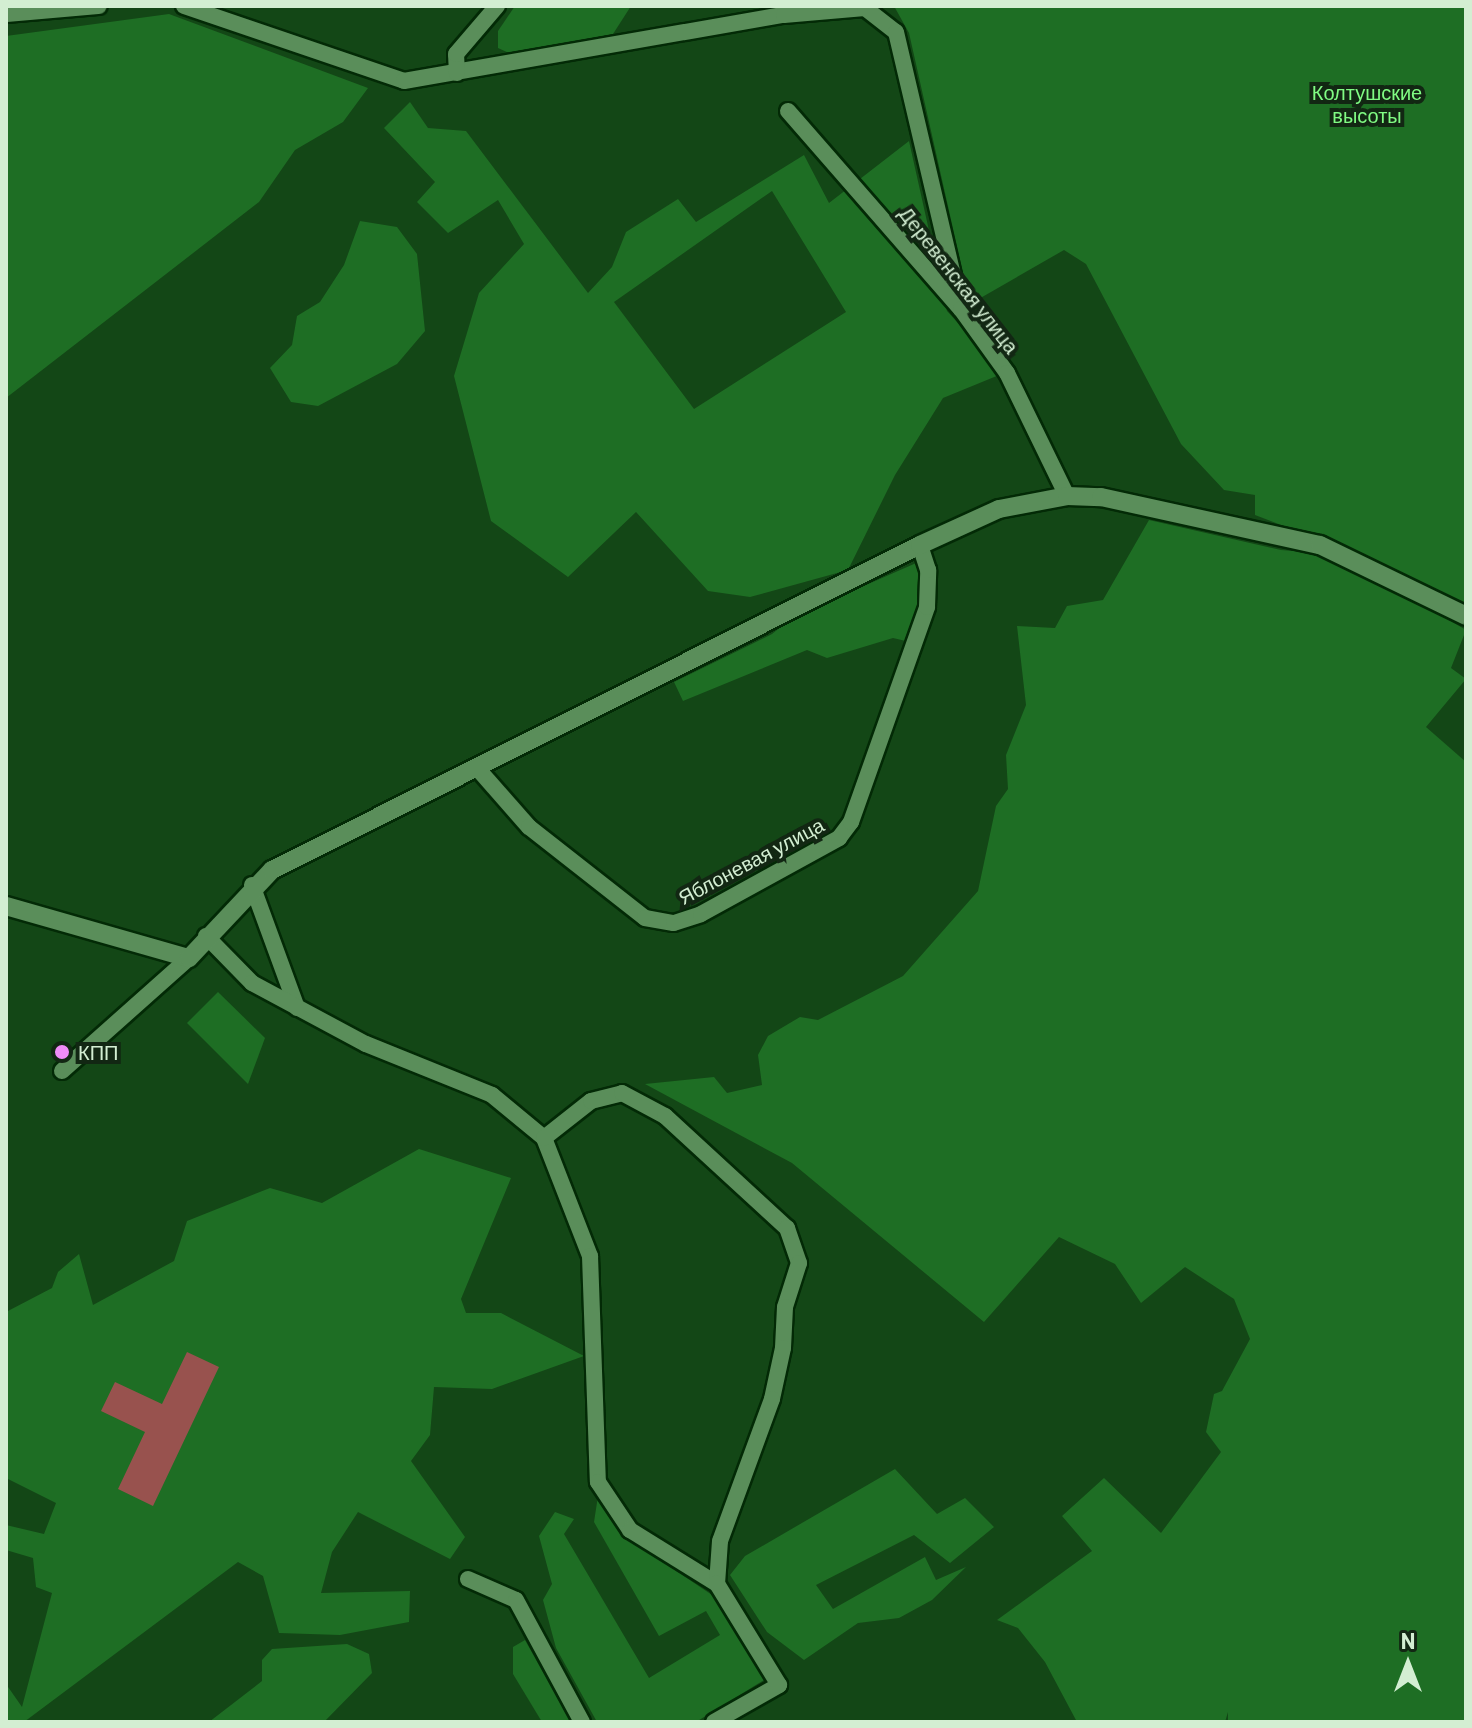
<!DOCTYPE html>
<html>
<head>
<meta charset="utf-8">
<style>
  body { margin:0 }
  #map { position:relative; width:1472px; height:1728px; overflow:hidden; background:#134716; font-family:Barlow,sans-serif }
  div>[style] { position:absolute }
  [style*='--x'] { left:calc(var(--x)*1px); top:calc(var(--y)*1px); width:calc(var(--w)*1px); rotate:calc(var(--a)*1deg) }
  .green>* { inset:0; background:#1e6e24 }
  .building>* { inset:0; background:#98524e }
  .roads { filter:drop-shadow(2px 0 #032a06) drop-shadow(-2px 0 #032a06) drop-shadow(0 2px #032a06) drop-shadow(0 -2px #032a06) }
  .minor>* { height:16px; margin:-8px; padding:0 8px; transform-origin:8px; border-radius:8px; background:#5a8e5a }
  .tertiary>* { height:18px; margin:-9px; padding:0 9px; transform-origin:9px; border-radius:9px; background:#5a8e5a }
  .dots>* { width:22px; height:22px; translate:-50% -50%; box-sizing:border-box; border:4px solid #122713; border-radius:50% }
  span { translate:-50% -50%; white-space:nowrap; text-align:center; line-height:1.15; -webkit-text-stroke:8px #122713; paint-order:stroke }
  .park-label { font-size:20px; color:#80fb83 }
  .street-label { font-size:20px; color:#d3eed2 }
  .poi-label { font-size:20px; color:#d3eed2 }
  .left { translate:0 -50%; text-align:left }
  .frame { position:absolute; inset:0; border:8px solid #d3eed2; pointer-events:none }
  .north { position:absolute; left:1368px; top:1624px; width:80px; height:80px; -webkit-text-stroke:6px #122713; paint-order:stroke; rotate:0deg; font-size:22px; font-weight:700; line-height:32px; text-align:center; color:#d3eed2 }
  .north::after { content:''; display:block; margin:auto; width:28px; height:36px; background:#d3eed2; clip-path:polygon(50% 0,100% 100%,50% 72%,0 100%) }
</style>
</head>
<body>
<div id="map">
  <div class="green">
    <i style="clip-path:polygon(515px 6px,631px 6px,613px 34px,513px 55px,498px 48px,498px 31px)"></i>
    <i style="clip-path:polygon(894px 6px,1466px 6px,1466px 606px,1389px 567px,1371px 574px,1466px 630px,1451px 668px,1466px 679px,1426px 727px,1466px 762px,1466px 1722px,1228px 1722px,1228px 1712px,1225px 1722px,1077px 1722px,1045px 1662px,1018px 1628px,997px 1620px,1092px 1551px,1062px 1516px,1104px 1478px,1161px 1533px,1221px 1452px,1206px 1432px,1214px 1394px,1222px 1391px,1250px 1339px,1234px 1299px,1185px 1267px,1141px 1303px,1115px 1264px,1059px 1237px,984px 1322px,792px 1163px,645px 1084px,714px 1077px,727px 1093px,762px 1085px,758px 1055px,768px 1036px,800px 1017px,818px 1020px,903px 976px,978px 891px,996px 806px,1008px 789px,1006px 755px,1026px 705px,1017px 626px,1055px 628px,1067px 606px,1103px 600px,1149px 520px,1281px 550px,1344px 555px,1363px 574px,1383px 564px,1255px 515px,1255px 495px,1224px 490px,1181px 444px,1086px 264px,1064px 250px,970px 304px,909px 33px)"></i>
    <i style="clip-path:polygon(169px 14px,368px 88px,343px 122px,295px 150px,259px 202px,6px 398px,6px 36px)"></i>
    <i style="clip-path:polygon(evenodd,410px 102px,428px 128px,466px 131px,588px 293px,612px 267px,626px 232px,678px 199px,696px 222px,804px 155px,829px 203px,909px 141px,947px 311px,1004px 373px,943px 398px,895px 475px,848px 570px,750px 597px,708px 591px,636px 512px,568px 577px,491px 521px,454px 376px,479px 293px,524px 244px,498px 200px,448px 233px,417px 202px,435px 182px,384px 128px,410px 102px,772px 191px,846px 312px,694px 409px,614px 302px,772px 191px)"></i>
    <i style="clip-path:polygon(360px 221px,397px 227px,417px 254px,425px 331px,397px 364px,318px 406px,291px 402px,270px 368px,292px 345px,297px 316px,320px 302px,344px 265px)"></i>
    <i style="clip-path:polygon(923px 560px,922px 607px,910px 642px,893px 638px,827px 658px,807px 650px,683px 701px,674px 682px,772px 634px,793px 617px)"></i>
    <i style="clip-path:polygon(218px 992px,265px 1038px,248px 1084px,187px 1023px)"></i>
    <i style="clip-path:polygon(419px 1149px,511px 1178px,461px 1299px,466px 1313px,501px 1313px,584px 1356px,492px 1389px,434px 1387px,430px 1435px,411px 1461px,465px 1537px,450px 1559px,358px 1512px,332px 1552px,321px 1593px,410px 1591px,409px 1622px,340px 1635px,279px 1633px,263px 1576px,238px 1562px,24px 1722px,6px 1722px,6px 1684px,22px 1707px,52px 1593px,36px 1587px,33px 1558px,6px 1550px,6px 1525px,44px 1534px,56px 1503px,6px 1478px,6px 1312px,52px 1288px,58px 1272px,79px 1254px,93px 1305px,174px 1261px,187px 1221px,270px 1188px,322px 1203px)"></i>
    <i style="clip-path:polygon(895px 1469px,937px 1514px,965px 1498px,994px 1527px,950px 1563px,914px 1535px,816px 1585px,833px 1609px,925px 1557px,936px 1580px,966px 1567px,932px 1600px,899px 1618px,858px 1623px,804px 1660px,767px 1632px,730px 1575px,745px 1556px)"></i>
    <i style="clip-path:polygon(598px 1496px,654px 1556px,724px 1603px,772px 1675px,696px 1722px,597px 1722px,556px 1648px,543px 1600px,552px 1584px,539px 1536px,555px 1512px,574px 1519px,564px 1534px,649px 1678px,720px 1635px,706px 1611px,659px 1636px,594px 1522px)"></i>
    <i style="clip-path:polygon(525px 1640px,571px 1722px,542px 1722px,513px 1674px,513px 1647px)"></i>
    <i style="clip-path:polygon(347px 1644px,369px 1654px,372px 1673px,324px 1722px,209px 1722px,262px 1681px,262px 1660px,272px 1649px)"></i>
  </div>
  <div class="building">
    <i style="clip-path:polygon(187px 1352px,219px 1367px,153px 1506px,118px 1489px,145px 1432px,101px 1411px,115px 1382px,162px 1404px)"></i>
  </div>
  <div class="roads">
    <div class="minor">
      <i style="--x:184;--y:6;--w:232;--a:18.8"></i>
      <i style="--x:404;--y:81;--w:386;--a:-9.9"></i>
      <i style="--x:784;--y:15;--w:81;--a:-4.9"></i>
      <i style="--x:865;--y:8;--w:39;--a:38"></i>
      <i style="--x:896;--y:32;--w:285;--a:76.8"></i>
      <i style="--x:6;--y:14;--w:93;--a:-4.9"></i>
      <i style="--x:457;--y:73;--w:19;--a:-93"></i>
      <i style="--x:456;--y:54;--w:63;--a:-49.5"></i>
      <i style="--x:788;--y:111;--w:263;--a:48.9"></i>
      <i style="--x:961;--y:309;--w:79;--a:54.3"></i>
      <i style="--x:1007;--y:373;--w:137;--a:64"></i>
      <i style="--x:478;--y:769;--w:77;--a:48.7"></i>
      <i style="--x:529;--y:827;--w:147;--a:38.1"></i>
      <i style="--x:645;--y:918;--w:29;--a:10"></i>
      <i style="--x:674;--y:923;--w:28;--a:-18"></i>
      <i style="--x:701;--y:914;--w:158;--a:-28.8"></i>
      <i style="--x:839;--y:838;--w:20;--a:-53"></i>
      <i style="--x:851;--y:822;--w:228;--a:-70.5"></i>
      <i style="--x:927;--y:607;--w:37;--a:-88"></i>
      <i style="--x:928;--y:570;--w:26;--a:-108"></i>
      <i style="--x:252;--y:885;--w:131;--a:69.9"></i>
      <i style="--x:206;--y:936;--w:66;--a:45.6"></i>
      <i style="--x:252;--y:983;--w:129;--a:28.2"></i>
      <i style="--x:366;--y:1044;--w:136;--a:22"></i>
      <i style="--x:492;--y:1095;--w:67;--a:39.6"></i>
      <i style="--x:544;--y:1138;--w:127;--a:68.7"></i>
      <i style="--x:590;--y:1256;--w:226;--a:88"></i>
      <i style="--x:598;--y:1482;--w:58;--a:56.3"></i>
      <i style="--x:630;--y:1530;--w:102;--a:31.8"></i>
      <i style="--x:62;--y:1071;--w:170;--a:-41.7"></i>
      <i style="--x:544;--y:1138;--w:60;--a:-38.2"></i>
      <i style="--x:591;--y:1101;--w:32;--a:-14"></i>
      <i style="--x:622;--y:1093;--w:49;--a:28.1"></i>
      <i style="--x:665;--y:1116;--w:166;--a:42.6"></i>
      <i style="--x:787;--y:1228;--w:37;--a:71"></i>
      <i style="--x:799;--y:1263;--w:46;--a:107.7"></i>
      <i style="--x:785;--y:1307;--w:41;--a:92.8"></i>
      <i style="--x:783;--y:1348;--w:52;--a:102.2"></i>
      <i style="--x:772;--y:1399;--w:151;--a:110.1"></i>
      <i style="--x:720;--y:1541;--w:43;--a:94"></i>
      <i style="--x:468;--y:1579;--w:52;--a:23.6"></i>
      <i style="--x:516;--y:1600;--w:139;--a:61.6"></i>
      <i style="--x:714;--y:1722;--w:75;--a:-29.6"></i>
      <i style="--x:779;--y:1685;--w:119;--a:-121.5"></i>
    </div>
    <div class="tertiary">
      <i style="--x:6;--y:906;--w:190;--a:15.9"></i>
      <i style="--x:189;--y:958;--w:121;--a:-46.7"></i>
      <i style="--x:272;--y:870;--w:725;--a:-26.64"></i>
      <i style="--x:920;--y:545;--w:87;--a:-24.5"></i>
      <i style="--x:999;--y:509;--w:69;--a:-10.8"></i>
      <i style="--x:1067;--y:496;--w:34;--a:2"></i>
      <i style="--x:1101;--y:497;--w:224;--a:12.4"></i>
      <i style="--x:1320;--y:545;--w:162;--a:25.9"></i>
    </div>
  </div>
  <div class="dots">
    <i style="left:62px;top:1052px;background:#ef8bf7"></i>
  </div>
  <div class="park-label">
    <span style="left:1367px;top:104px">Колтушские<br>высоты</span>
  </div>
  <div class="street-label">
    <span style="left:959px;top:280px;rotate:52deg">Деревенская улица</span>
    <span style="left:751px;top:861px;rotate:-28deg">Яблоневая улица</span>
  </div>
  <div class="poi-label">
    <span class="left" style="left:78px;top:1052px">КПП</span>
  </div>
  <div class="frame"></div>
  <div class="north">N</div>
</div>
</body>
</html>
